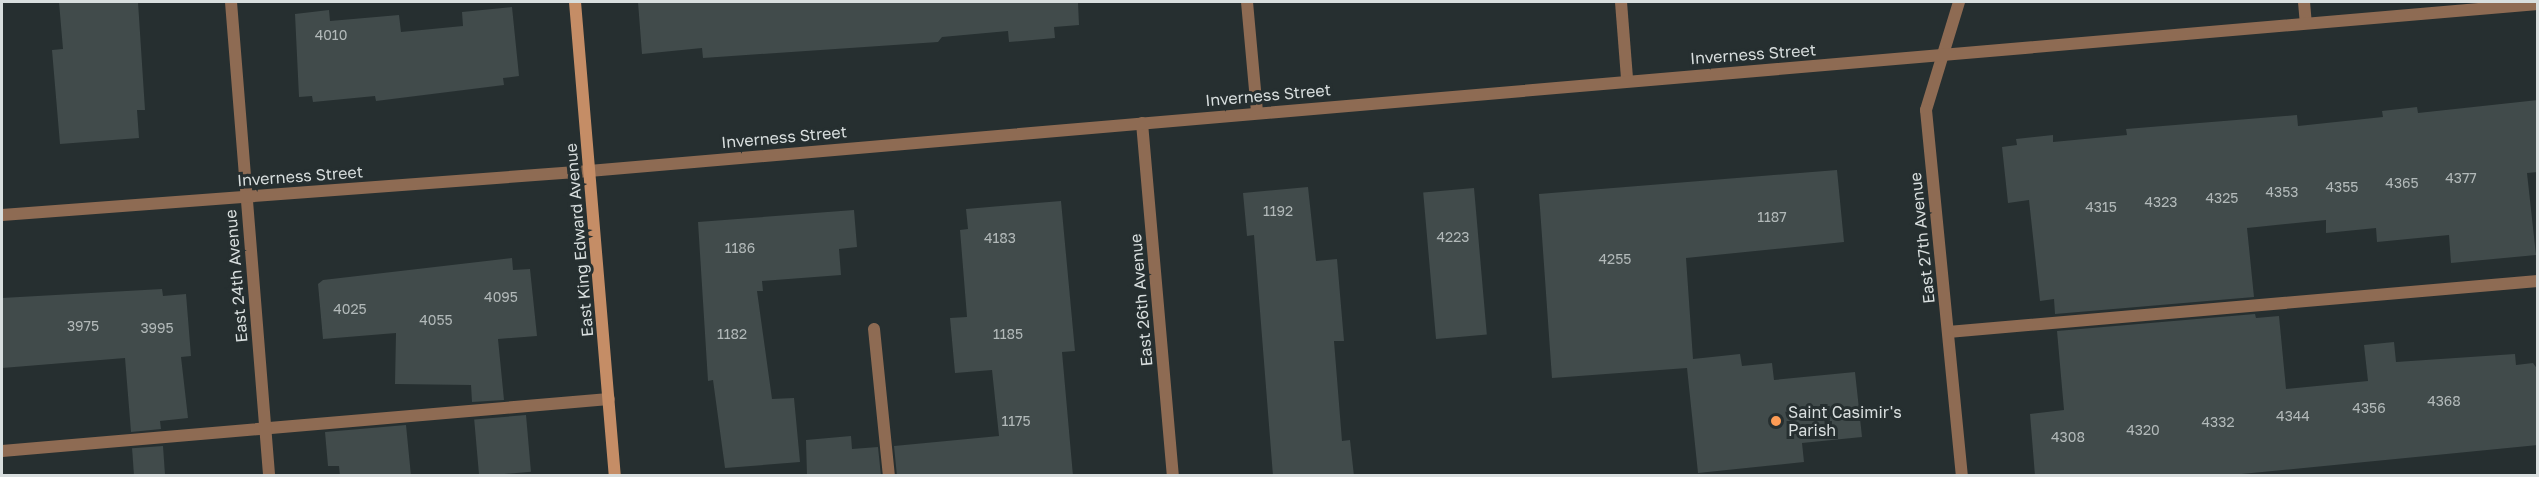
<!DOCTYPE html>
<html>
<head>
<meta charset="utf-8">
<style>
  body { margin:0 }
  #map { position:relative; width:2539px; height:477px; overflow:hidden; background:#262f30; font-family:"Golos Text",sans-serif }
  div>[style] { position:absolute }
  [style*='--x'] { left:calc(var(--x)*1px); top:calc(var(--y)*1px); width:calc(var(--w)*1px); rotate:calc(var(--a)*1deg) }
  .building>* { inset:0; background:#414b4b; transform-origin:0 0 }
  .lane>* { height:12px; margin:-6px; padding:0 6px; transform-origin:6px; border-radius:6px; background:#8e6b53 }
  .street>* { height:12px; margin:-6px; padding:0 6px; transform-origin:6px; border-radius:6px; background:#8e6b53 }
  .secondary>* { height:12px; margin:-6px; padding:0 6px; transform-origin:6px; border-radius:6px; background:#c58d66 }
  .dots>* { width:16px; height:16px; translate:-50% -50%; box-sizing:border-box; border:3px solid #262f30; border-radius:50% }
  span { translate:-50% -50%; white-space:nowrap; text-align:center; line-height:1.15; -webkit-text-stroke:6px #262f30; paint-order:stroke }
  .number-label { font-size:14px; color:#b2b9b9 }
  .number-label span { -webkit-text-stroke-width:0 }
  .street-label { font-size:16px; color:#d8dede }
  .poi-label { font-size:16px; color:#d8dede }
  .left { translate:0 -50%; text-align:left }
  .frame { position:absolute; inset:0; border:3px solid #d8dede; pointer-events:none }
</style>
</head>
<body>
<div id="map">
  <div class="building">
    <i style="clip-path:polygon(59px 2px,138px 2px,145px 110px,137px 110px,139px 138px,60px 144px,52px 50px,63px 49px)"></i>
    <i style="clip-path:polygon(638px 2px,1078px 2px,1079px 25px,1054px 27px,1055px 38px,1009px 42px,1008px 31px,942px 37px,938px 42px,703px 58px,702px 48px,642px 54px)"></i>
    <i style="clip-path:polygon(512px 7px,519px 76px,503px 78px,504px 85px,376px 101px,375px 96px,313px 102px,312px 96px,299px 97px,295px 14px,329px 10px,330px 21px,399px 15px,401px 32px,463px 26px,462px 12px)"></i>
    <i style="clip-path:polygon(2538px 100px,2538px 172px,2527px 173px,2536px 255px,2451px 263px,2449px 235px,2377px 242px,2376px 228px,2326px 233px,2326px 220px,2247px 228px,2254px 297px,2055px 314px,2054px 299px,2040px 301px,2029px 200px,2008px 203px,2002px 147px,2017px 145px,2016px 139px,2053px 135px,2053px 142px,2127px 135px,2126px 129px,2297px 115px,2298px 126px,2383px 117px,2382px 111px,2417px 107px,2418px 113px)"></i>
    <i style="clip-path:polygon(1837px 170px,1844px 242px,1686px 258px,1693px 359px,1740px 354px,1742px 366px,1772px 363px,1774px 380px,1855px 372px,1862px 437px,1802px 443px,1804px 462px,1698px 473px,1687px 368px,1552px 378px,1539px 194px)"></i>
    <i style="clip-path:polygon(1308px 187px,1316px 261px,1337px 259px,1344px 341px,1334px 341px,1342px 441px,1350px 440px,1354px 476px,1273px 476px,1254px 235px,1247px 236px,1243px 193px)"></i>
    <i style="left:1474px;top:188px;width:147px;height:51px;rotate:85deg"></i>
    <i style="clip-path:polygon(1061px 201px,1075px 351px,1062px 352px,1073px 476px,897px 476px,894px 446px,999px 436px,992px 370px,955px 373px,950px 318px,967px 317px,960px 230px,968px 229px,966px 209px)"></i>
    <i style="clip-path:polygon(854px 210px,857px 247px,839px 249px,841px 275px,762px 281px,763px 291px,757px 291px,772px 399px,794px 398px,800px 462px,725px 468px,713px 380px,708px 381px,698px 222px)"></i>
    <i style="clip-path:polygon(512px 258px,513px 270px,530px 269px,537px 336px,498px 339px,504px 400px,472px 402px,471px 385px,395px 384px,396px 333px,323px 339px,318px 284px,323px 280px)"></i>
    <i style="clip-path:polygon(162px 289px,163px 296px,186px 294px,191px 356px,181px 357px,188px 418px,160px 421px,161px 429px,131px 432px,125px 358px,2px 368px,2px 298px)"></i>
    <i style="clip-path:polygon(2255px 314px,2256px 318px,2279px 316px,2286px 389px,2368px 381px,2364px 345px,2394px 342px,2396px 362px,2515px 354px,2516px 365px,2533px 363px,2538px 370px,2538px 445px,2221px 476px,2035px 476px,2030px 414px,2064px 410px,2057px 331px)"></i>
    <i style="left:526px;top:415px;width:57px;height:52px;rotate:85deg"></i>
    <i style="clip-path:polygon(406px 425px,411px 476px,340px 476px,339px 466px,328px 466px,325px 432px)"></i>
    <i style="clip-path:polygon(851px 436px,852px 449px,878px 447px,881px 476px,807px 476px,806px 440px)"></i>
    <i style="left:163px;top:446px;width:30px;height:31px;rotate:86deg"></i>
  </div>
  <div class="lane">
    <i style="--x:1621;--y:2;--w:77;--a:85.5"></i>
    <i style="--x:2304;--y:2;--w:21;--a:85"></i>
    <i style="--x:874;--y:329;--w:148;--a:84.2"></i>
    <i style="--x:1948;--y:332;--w:592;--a:-4.94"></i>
    <i style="--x:2;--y:451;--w:609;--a:-4.9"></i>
  </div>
  <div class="street">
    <i style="--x:231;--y:2;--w:476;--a:85.4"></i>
    <i style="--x:1247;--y:2;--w:110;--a:84.8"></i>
    <i style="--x:1959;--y:2;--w:113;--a:107"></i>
    <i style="--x:1926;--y:110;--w:368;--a:84.4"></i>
    <i style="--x:1142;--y:123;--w:354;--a:85"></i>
    <i style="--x:2;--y:215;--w:589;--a:-4.29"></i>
    <i style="--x:589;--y:171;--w:1956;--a:-4.9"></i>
  </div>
  <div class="secondary">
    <i style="--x:575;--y:2;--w:476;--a:85.2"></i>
  </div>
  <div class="dots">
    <i style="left:1776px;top:421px;background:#fd9c55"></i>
  </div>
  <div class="number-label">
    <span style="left:331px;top:35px">4010</span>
    <span style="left:2461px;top:178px">4377</span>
    <span style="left:2402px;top:183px">4365</span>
    <span style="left:2342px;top:187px">4355</span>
    <span style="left:2282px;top:192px">4353</span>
    <span style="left:2222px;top:198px">4325</span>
    <span style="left:2161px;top:202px">4323</span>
    <span style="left:2101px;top:207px">4315</span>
    <span style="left:1278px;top:211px">1192</span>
    <span style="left:1772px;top:217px">1187</span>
    <span style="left:1453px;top:237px">4223</span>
    <span style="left:1000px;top:238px">4183</span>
    <span style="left:740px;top:248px">1186</span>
    <span style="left:1615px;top:259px">4255</span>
    <span style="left:501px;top:297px">4095</span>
    <span style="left:350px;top:309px">4025</span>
    <span style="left:436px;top:320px">4055</span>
    <span style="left:83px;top:326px">3975</span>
    <span style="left:157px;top:328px">3995</span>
    <span style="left:732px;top:334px">1182</span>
    <span style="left:1008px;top:334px">1185</span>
    <span style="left:2444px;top:401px">4368</span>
    <span style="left:2369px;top:408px">4356</span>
    <span style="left:2293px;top:416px">4344</span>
    <span style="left:1016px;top:421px">1175</span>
    <span style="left:2218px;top:422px">4332</span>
    <span style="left:2143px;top:430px">4320</span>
    <span style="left:2068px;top:437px">4308</span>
  </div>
  <div class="street-label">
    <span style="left:1753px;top:54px;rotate:-4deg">Inverness Street</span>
    <span style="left:1268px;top:95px;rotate:-5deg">Inverness Street</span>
    <span style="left:784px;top:137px;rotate:-5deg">Inverness Street</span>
    <span style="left:300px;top:176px;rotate:-4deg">Inverness Street</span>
    <span style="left:1922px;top:238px;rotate:-96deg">East 27th Avenue</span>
    <span style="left:579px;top:240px;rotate:-95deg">East King Edward Avenue</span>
    <span style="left:236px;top:276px;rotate:-95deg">East 24th Avenue</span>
    <span style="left:1141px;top:300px;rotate:-95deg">East 26th Avenue</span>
  </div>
  <div class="poi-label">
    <span class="left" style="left:1788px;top:421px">Saint Casimir's<br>Parish</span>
  </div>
  <div class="frame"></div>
</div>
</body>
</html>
